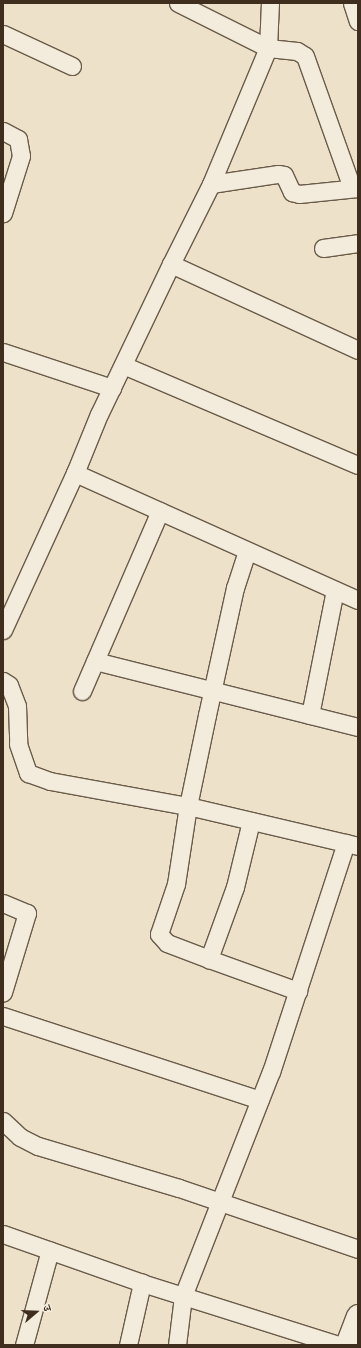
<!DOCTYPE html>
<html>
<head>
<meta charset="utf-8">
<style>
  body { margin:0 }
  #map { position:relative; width:361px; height:1348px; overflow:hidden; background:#ede2c9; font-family:"Gentium Book Plus","Noto Serif Devanagari",serif }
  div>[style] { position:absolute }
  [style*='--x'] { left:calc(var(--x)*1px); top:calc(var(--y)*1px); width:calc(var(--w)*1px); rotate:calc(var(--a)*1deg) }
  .roads { filter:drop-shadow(1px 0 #6a5b49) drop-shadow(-1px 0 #6a5b49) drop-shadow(0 1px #6a5b49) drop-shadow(0 -1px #6a5b49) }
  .minor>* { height:17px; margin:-8.5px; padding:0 8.5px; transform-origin:8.5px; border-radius:8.5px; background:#f3ecdc }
  .tertiary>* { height:22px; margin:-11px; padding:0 11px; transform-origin:11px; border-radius:11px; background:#f3ecdc }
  span { translate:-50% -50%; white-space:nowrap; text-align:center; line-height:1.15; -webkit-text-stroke:3.5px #f3ecdc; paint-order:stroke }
  .frame { position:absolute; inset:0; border:4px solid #3f2e1e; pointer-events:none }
  .north { position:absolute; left:16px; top:1292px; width:40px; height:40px; -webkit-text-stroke:3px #f3ecdc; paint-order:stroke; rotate:71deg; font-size:11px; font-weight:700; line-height:16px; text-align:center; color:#3f2e1e }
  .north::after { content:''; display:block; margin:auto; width:14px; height:18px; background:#3f2e1e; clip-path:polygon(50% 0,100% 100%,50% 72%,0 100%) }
</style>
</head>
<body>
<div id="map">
  <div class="roads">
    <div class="minor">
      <i style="--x:178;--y:3;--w:101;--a:26.6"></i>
      <i style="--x:268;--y:48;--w:29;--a:6"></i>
      <i style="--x:297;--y:51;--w:9;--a:32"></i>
      <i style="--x:305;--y:56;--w:140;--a:70.4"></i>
      <i style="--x:352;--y:3;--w:19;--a:72"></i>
      <i style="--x:3;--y:34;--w:76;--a:24.9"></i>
      <i style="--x:3;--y:131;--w:17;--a:28"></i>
      <i style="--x:18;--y:139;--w:17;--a:80"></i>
      <i style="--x:21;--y:156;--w:60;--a:107.5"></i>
      <i style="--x:211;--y:184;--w:68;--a:-8.5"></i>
      <i style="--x:278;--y:174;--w:6;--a:9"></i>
      <i style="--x:284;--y:175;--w:19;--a:65"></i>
      <i style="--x:292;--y:192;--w:7;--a:16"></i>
      <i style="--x:299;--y:194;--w:59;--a:-5.8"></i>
      <i style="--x:323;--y:248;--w:35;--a:-8"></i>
      <i style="--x:171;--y:264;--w:89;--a:-63.4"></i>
      <i style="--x:211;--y:184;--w:147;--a:-67.3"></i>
      <i style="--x:268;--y:48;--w:45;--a:-87.5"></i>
      <i style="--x:358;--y:350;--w:206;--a:-155.3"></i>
      <i style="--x:171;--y:264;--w:166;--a:115.6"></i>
      <i style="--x:99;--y:414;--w:64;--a:112.1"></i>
      <i style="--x:75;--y:473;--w:310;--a:24.2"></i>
      <i style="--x:3;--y:352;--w:115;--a:18.3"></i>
      <i style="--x:123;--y:365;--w:255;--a:23.1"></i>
      <i style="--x:3;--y:630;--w:173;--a:-65.4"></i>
      <i style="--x:95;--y:661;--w:271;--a:14.1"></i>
      <i style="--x:3;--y:681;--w:7;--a:34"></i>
      <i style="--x:9;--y:685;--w:22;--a:69"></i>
      <i style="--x:17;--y:706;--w:38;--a:88"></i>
      <i style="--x:18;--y:744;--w:31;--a:71"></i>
      <i style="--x:28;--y:773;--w:23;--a:20"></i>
      <i style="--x:50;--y:781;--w:140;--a:10.3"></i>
      <i style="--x:188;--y:806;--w:175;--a:13.2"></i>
      <i style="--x:82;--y:691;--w:196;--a:-66.6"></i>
      <i style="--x:310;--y:715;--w:127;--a:-78.7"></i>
      <i style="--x:251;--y:821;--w:68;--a:103.6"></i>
      <i style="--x:235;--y:887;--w:77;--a:109.9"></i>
      <i style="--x:209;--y:959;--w:95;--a:19.8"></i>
      <i style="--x:3;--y:903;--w:26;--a:23"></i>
      <i style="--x:27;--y:913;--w:83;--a:106.9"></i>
      <i style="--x:209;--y:959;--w:45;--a:-159.1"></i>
      <i style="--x:167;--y:943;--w:12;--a:-132"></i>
      <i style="--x:159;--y:934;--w:53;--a:-71.2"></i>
      <i style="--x:176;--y:884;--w:79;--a:-81.3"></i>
      <i style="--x:188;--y:806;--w:93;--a:-78.2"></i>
      <i style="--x:207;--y:715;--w:130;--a:-77.6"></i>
      <i style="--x:235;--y:588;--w:39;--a:-72"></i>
      <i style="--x:3;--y:1016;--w:270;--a:18.1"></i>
      <i style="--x:3;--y:1121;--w:23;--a:43"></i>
      <i style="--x:20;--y:1137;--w:20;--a:27"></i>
      <i style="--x:38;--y:1146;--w:147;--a:16.6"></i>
      <i style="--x:179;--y:1188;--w:189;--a:18.8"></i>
      <i style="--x:3;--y:1234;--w:147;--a:19.4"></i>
      <i style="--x:142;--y:1283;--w:207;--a:17.5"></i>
      <i style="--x:24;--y:1345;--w:98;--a:-74.7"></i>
      <i style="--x:128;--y:1345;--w:64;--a:-77.3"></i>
      <i style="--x:177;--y:1345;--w:49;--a:-83"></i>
      <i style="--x:183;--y:1296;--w:241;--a:-68.6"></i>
      <i style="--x:271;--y:1072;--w:241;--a:-71.9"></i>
    </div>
    <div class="tertiary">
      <i style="--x:347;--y:1345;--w:31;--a:-69"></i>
    </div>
  </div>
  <div class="frame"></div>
  <div class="north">उ</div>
</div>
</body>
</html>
